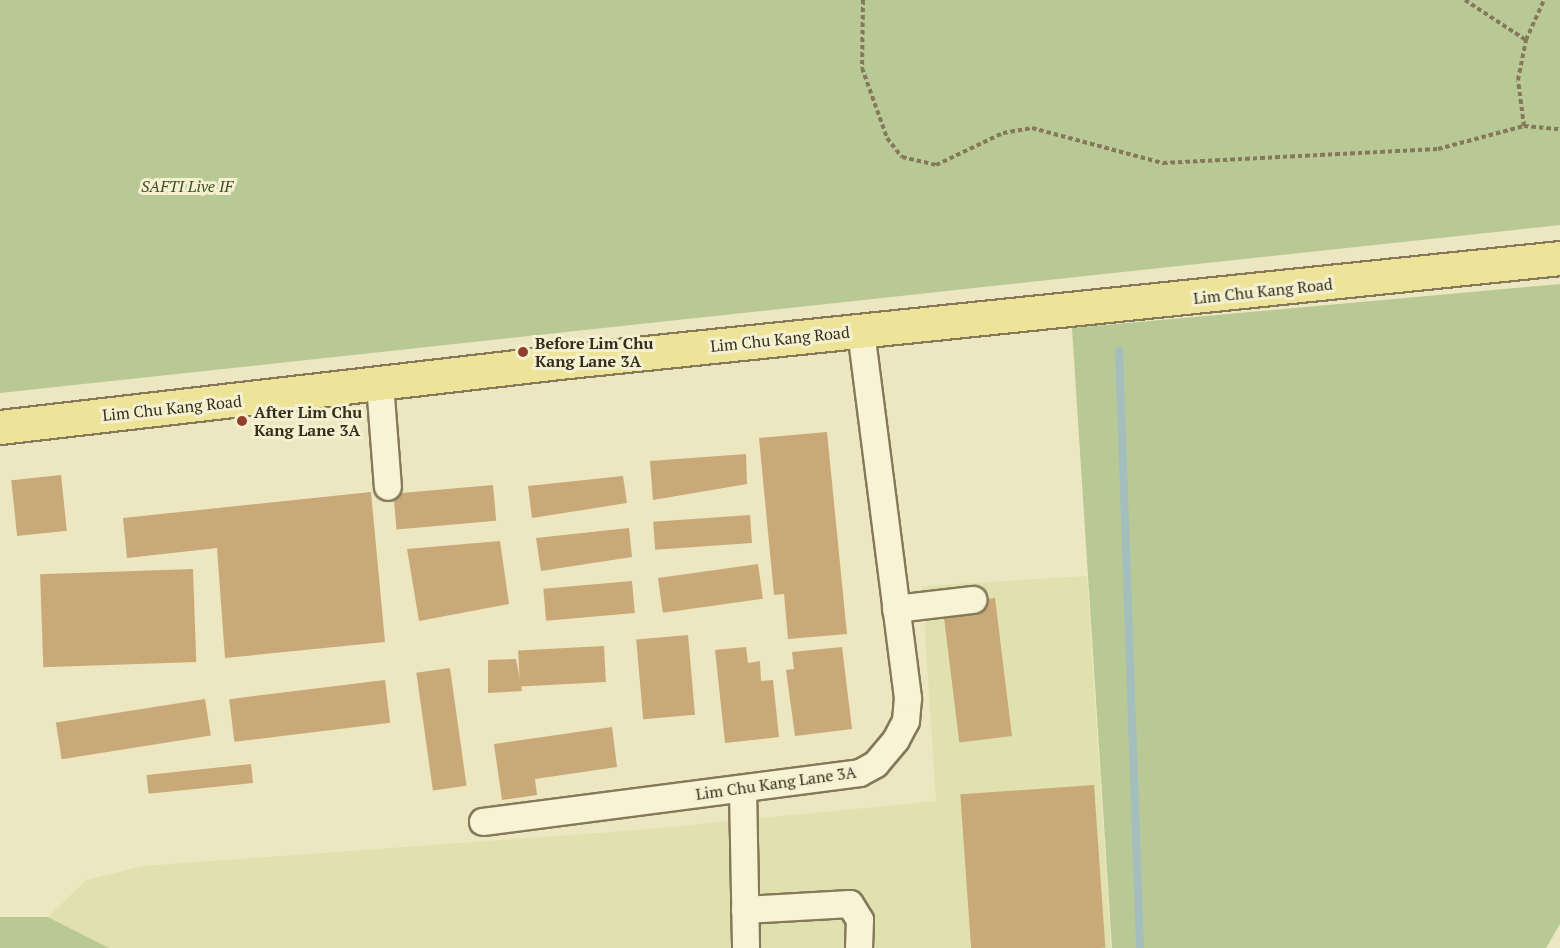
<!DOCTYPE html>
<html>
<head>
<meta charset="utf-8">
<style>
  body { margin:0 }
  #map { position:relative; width:1560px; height:948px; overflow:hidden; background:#ece7c1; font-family:"PT Serif",serif }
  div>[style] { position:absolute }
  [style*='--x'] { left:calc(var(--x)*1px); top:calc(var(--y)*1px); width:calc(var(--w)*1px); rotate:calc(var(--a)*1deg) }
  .farmland>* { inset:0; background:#e0e1af }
  .green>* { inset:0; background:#b9c996 }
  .stream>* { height:8px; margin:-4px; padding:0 4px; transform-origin:4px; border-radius:4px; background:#a3bebc }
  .building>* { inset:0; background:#c9a978; transform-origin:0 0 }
  .path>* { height:4px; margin-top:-2px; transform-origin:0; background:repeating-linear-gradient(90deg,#857959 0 4.5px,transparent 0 7.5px) }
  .roads { filter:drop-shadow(2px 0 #857959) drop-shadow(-2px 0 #857959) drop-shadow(0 2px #857959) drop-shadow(0 -2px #857959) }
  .minor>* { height:26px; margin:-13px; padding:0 13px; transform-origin:13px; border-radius:13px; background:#f7f3d4 }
  .major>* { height:33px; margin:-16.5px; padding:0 16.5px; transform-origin:16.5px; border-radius:16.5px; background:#eee499 }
  .dots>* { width:16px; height:16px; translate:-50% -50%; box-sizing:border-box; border:3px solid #f4f0d0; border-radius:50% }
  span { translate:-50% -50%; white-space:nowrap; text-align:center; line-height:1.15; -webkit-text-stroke:6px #f4f0d0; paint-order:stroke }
  .park-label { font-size:16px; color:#3d5024; font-style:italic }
  .street-label { font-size:16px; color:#352d1d }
  .poi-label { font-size:16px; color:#352d1d; font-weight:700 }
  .left { translate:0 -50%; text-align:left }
</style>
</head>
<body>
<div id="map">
  <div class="farmland">
    <i style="clip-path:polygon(1087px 576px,1111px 948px,109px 948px,48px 917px,86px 880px,143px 866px,638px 830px,936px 801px,922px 586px)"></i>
  </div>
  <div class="green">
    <i style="clip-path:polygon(0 0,1560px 0,1560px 225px,0 393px)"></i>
    <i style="clip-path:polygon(1560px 284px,1560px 924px,1546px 948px,1112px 948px,1072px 328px)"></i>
    <i style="clip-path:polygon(0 917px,48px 917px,109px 948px,0 948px)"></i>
  </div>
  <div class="stream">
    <i style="--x:1119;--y:351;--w:597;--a:87.99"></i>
  </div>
  <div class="building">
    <i style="clip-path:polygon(827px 432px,847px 634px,788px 639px,784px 594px,774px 595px,759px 438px)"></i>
    <i style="clip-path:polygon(746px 454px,747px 484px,653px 500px,650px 461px)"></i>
    <i style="left:61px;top:475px;width:56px;height:50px;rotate:84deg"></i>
    <i style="clip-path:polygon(623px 476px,627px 503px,532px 518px,528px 486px)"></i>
    <i style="left:493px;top:485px;width:36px;height:100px;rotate:85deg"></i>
    <i style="clip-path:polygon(371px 492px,385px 642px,225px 658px,217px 548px,127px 558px,123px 518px)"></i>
    <i style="left:750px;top:515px;width:28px;height:97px;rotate:86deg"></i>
    <i style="clip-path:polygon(629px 528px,632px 557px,541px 571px,536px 538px)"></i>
    <i style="clip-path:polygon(500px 541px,509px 604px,419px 621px,407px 549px)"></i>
    <i style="left:758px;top:564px;width:35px;height:101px;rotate:82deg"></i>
    <i style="left:193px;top:569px;width:93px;height:153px;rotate:88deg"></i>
    <i style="left:632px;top:581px;width:32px;height:89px;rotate:85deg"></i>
    <i style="left:995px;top:598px;width:139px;height:53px;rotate:83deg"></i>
    <i style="left:688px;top:635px;width:80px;height:52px;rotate:85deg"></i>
    <i style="left:604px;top:646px;width:36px;height:86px;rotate:87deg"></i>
    <i style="clip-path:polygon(746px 647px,748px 663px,760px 661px,761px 681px,773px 680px,779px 737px,725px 743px,715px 650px)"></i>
    <i style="clip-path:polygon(842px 647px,852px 729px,795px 736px,786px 670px,794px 669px,792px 652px)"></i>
    <i style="clip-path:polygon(516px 659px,522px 691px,488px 693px,488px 660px)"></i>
    <i style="left:450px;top:668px;width:119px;height:34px;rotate:82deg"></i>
    <i style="left:385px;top:680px;width:43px;height:157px;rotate:83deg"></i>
    <i style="left:205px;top:699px;width:37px;height:151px;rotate:81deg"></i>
    <i style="clip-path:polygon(612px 727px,617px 767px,535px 779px,537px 795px,502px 800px,494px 744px)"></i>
    <i style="left:251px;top:764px;width:19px;height:105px;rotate:84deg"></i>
    <i style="left:1094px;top:785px;width:163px;height:134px;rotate:86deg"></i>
  </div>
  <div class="path">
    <i style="--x:863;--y:0;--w:68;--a:90.8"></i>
    <i style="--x:862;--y:68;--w:74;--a:70.3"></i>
    <i style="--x:887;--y:138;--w:24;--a:52"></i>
    <i style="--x:902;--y:157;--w:35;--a:13"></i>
    <i style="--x:936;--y:165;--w:74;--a:-25.5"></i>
    <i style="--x:1003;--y:133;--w:29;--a:-10"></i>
    <i style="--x:1032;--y:128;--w:136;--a:15"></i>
    <i style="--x:1163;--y:163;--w:275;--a:-2.9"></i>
    <i style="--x:1438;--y:149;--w:89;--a:-15"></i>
    <i style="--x:1524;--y:126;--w:36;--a:5"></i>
    <i style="--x:1465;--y:0;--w:73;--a:33.3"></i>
    <i style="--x:1524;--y:126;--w:46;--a:-97.4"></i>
    <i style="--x:1518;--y:80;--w:41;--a:-78.7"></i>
    <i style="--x:1526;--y:40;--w:44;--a:-65.8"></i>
  </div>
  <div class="roads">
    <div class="minor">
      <i style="--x:380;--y:384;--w:103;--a:85.6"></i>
      <i style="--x:896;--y:609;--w:78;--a:-6.7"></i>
      <i style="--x:743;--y:789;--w:159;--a:88.9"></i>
      <i style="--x:483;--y:822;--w:380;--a:-7.4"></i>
      <i style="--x:860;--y:773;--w:18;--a:-29"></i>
      <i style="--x:876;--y:764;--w:31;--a:-50"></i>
      <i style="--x:896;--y:740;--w:21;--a:-62"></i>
      <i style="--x:906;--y:721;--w:23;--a:-85"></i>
      <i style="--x:908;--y:698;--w:370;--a:-97.3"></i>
      <i style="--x:745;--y:910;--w:105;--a:-3.3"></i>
      <i style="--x:850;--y:904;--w:19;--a:58"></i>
      <i style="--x:860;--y:920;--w:28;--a:92"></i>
    </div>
    <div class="major">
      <i style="--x:0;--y:427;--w:563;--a:-6.63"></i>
      <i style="--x:559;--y:362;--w:1006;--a:-5.93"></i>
    </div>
  </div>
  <div class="dots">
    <i style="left:523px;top:352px;background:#913f2c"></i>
    <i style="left:242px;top:421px;background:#913f2c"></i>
  </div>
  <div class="park-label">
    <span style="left:187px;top:186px">SAFTI Live IF</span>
  </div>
  <div class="street-label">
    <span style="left:1263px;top:291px;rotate:-6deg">Lim Chu Kang Road</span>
    <span style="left:780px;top:339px;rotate:-6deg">Lim Chu Kang Road</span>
    <span style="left:172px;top:408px;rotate:-6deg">Lim Chu Kang Road</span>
    <span style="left:776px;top:783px;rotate:-8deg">Lim Chu Kang Lane 3A</span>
  </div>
  <div class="poi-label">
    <span class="left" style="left:535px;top:352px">Before Lim Chu<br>Kang Lane 3A</span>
    <span class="left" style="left:254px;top:421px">After Lim Chu<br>Kang Lane 3A</span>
  </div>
</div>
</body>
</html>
